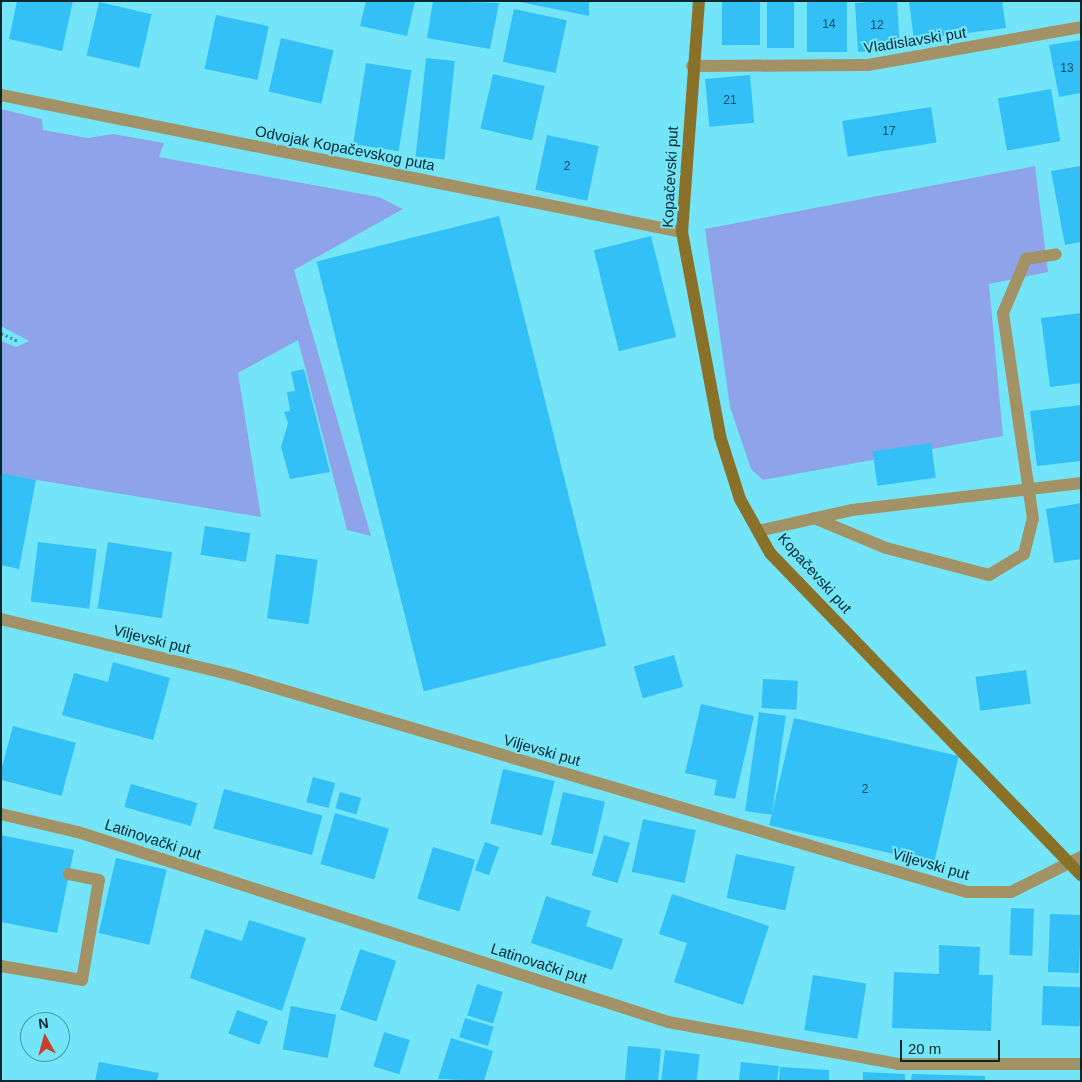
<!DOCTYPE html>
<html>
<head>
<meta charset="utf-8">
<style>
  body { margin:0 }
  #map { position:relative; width:1082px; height:1082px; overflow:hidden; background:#74e5f9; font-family:Arial,sans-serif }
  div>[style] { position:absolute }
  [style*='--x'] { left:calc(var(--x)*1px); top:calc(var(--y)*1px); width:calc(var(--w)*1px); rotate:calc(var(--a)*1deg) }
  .green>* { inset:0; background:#8fa4e8 }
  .building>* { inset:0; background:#33c0f7; transform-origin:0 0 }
  .path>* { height:3px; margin-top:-1.5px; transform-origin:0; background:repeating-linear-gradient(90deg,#4394a2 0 2.5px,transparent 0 5px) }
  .lane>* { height:12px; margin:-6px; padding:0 6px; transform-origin:6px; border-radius:6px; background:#a29266 }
  .street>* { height:12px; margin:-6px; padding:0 6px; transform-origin:6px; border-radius:6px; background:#a29266 }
  .secondary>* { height:12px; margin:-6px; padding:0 6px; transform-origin:6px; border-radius:6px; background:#8a712a }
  span { translate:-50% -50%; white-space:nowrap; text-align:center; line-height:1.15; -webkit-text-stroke:4px #74e5f9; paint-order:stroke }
  .number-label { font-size:12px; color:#0e4f61 }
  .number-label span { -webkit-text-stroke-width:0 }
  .street-label { font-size:15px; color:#02292f }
  .frame { position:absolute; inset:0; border:2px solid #02292f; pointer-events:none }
  .north { position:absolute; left:20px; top:1012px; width:50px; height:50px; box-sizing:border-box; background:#74e5f9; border:1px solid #469aa8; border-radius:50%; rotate:353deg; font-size:14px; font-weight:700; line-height:20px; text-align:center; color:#02292f }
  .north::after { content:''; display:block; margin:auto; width:18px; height:22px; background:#cc3f2f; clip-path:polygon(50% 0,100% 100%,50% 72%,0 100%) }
  .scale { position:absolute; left:900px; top:1040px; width:100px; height:22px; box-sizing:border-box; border:2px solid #02292f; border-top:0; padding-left:6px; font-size:15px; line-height:18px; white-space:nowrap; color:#02292f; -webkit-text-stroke:4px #74e5f9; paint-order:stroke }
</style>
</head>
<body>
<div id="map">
  <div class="green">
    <i style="clip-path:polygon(1px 109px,42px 119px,43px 130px,88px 138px,113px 134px,164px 143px,159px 157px,379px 197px,403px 209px,294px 270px,371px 536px,347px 530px,298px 340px,238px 373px,261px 517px,1px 474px,1px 341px,16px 347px,29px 341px,1px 326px)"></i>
    <i style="clip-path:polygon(1035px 166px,1048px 272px,989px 284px,1003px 436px,763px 480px,751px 469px,730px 407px,705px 229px)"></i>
  </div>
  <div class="building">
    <i style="clip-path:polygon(17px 1px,73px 1px,62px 51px,9px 39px)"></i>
    <i style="clip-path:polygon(366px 1px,415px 1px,407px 36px,360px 26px)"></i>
    <i style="clip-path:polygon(433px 1px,499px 3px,490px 49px,427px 38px)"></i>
    <i style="clip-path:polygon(520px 1px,589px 1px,589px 16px,520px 2px)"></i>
    <i style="left:722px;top:1px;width:38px;height:44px"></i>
    <i style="left:767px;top:1px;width:27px;height:47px"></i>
    <i style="left:807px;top:1px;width:40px;height:51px"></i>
    <i style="clip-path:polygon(884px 1px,897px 1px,900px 49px,858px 52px,855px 3px)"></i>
    <i style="clip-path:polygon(909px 1px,1002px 1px,1006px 28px,914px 40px)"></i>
    <i style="left:99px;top:2px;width:54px;height:55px;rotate:13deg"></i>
    <i style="left:514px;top:9px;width:54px;height:54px;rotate:12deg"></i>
    <i style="left:216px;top:15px;width:54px;height:55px;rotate:12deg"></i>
    <i style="left:281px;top:38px;width:54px;height:55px;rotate:13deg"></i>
    <i style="clip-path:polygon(1081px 40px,1081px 93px,1059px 97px,1049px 45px)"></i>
    <i style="left:426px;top:58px;width:29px;height:99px;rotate:6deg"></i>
    <i style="left:366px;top:63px;width:46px;height:82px;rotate:9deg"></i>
    <i style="left:493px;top:74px;width:53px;height:56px;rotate:13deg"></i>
    <i style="left:750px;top:75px;width:48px;height:45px;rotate:85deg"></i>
    <i style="left:1051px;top:89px;width:53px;height:54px;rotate:80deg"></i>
    <i style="left:931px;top:107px;width:36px;height:90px;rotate:81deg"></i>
    <i style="left:547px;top:135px;width:53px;height:56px;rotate:12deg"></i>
    <i style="clip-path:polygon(1081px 166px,1081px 242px,1065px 245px,1051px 171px)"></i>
    <i style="left:499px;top:216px;width:443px;height:188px;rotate:76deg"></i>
    <i style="left:651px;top:236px;width:104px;height:59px;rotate:76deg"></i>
    <i style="clip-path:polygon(1081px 313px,1081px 383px,1050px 387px,1041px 318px)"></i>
    <i style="clip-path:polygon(304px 369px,330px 472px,290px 479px,281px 447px,288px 423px,284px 412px,290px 411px,287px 392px,295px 391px,291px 372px)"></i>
    <i style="clip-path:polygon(1081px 405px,1081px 461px,1037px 466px,1030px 411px)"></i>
    <i style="left:931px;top:443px;width:35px;height:59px;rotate:82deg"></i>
    <i style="clip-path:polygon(1px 473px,36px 480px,19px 569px,1px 565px)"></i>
    <i style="clip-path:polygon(1081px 503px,1081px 559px,1054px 563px,1046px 509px)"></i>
    <i style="left:205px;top:526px;width:46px;height:29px;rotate:9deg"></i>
    <i style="left:38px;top:542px;width:59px;height:60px;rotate:7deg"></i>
    <i style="left:108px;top:542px;width:65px;height:67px;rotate:9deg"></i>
    <i style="left:276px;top:554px;width:42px;height:65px;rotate:8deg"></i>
    <i style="left:674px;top:655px;width:33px;height:42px;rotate:74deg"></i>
    <i style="clip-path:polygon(113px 662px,170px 678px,153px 740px,62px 715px,74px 673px,108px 682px)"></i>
    <i style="left:1026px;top:670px;width:34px;height:51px;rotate:82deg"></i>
    <i style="left:763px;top:679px;width:35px;height:29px;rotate:3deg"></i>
    <i style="clip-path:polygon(701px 704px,754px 716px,735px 799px,714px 795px,717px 780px,685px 773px)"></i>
    <i style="left:759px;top:712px;width:27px;height:100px;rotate:8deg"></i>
    <i style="left:794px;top:718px;width:169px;height:110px;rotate:13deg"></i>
    <i style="left:13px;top:726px;width:65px;height:55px;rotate:15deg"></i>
    <i style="left:503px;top:769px;width:53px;height:56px;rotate:13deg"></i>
    <i style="left:313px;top:777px;width:23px;height:26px;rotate:15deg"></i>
    <i style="left:131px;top:784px;width:69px;height:24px;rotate:16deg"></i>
    <i style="left:224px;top:789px;width:102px;height:41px;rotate:15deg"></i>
    <i style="left:340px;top:792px;width:22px;height:17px;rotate:16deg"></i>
    <i style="left:563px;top:792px;width:43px;height:54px;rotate:13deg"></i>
    <i style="left:335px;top:813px;width:56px;height:53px;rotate:16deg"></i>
    <i style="left:643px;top:819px;width:54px;height:54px;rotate:12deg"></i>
    <i style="clip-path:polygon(1px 835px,74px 850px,57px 933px,1px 922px)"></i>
    <i style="left:604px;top:835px;width:27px;height:42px;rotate:17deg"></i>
    <i style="left:485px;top:842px;width:15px;height:30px;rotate:20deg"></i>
    <i style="left:433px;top:847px;width:44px;height:54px;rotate:17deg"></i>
    <i style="left:736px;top:854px;width:60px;height:45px;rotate:12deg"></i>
    <i style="left:116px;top:858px;width:52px;height:77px;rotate:13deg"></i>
    <i style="clip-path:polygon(672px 894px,769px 926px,743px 1005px,674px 982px,687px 943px,659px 934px)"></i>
    <i style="clip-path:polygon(546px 896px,591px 911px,586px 926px,623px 939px,612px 970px,531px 943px)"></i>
    <i style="left:1011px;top:908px;width:23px;height:47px;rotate:2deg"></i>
    <i style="left:1050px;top:914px;width:31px;height:58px;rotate:2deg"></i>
    <i style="clip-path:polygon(249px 920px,306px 938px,282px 1011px,190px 978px,205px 929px,242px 941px)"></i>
    <i style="clip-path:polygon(939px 945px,980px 947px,979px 975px,993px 975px,991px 1031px,892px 1028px,894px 972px,939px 974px)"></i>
    <i style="left:360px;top:949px;width:38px;height:64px;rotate:18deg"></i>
    <i style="left:813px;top:975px;width:54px;height:56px;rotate:9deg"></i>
    <i style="left:477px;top:984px;width:27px;height:33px;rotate:17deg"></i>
    <i style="left:1043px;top:986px;width:38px;height:39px;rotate:2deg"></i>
    <i style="left:291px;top:1006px;width:46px;height:44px;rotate:11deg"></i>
    <i style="left:237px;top:1010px;width:33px;height:25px;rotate:20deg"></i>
    <i style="left:465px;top:1018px;width:30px;height:20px;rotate:17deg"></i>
    <i style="left:384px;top:1032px;width:27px;height:36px;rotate:17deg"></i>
    <i style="clip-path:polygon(451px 1038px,493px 1051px,484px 1081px,438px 1079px)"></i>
    <i style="left:628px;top:1046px;width:33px;height:35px;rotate:5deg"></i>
    <i style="left:665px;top:1050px;width:35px;height:31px;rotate:7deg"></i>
    <i style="clip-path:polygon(99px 1062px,159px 1073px,157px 1081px,95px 1081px)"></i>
    <i style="clip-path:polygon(741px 1062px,779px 1066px,777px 1081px,739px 1081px)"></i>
    <i style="clip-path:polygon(780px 1067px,829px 1070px,829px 1081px,779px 1081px)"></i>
    <i style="clip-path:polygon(863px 1072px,905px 1074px,905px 1081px,863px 1081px)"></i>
    <i style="clip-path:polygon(912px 1074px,985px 1076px,985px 1081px,911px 1081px)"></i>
  </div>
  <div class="path">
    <i style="--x:1;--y:333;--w:19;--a:25"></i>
  </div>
  <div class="lane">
    <i style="--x:814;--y:518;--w:78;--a:22.6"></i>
    <i style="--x:886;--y:548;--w:106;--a:14.7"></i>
    <i style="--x:989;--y:575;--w:41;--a:-31"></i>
    <i style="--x:1024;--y:554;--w:36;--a:-76"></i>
    <i style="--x:1033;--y:519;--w:208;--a:-98.3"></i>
    <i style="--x:1003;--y:313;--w:59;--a:-66.9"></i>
    <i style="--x:1026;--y:259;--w:30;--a:-9"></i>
    <i style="--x:758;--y:531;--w:96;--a:-12.6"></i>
    <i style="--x:852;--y:510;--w:231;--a:-6.7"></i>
    <i style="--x:1;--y:966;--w:82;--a:9.8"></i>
    <i style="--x:82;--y:980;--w:101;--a:-80.4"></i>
    <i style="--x:99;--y:880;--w:31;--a:-169"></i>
  </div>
  <div class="street">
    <i style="--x:692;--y:66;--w:176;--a:-0.3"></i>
    <i style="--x:868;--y:65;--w:216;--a:-10.1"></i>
    <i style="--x:1;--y:95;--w:695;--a:11.37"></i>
    <i style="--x:1;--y:619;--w:235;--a:13.6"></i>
    <i style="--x:229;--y:674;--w:770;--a:16.46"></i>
    <i style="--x:967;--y:892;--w:44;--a:0"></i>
    <i style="--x:1011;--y:892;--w:78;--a:-26.6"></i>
    <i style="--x:1;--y:814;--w:79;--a:13.2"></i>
    <i style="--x:78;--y:832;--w:620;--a:17.85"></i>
    <i style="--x:668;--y:1022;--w:234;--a:10.3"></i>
    <i style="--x:898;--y:1064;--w:183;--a:0"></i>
  </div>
  <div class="secondary">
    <i style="--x:699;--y:1;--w:232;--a:94.2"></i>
    <i style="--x:682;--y:232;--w:208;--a:79.4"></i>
    <i style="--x:720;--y:436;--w:66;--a:72.4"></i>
    <i style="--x:740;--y:499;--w:62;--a:60.9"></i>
    <i style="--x:770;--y:553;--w:448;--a:46"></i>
  </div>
  <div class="number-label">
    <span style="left:829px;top:25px">14</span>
    <span style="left:877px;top:26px">12</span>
    <span style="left:1067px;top:69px">13</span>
    <span style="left:730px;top:101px">21</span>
    <span style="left:889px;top:132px">17</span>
    <span style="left:567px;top:167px">2</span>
    <span style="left:865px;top:790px">2</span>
  </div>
  <div class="street-label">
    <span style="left:915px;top:40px;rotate:-9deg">Vladislavski put</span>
    <span style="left:345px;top:148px;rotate:11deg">Odvojak Kopačevskog puta</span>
    <span style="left:670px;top:177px;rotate:-87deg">Kopačevski put</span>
    <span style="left:815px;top:573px;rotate:48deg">Kopačevski put</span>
    <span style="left:152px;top:639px;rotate:14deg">Viljevski put</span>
    <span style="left:542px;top:750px;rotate:16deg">Viljevski put</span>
    <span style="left:153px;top:839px;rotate:18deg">Latinovački put</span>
    <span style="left:931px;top:864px;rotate:16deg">Viljevski put</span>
    <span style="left:539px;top:963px;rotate:18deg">Latinovački put</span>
  </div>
  <div class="frame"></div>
  <div class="north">N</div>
  <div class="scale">20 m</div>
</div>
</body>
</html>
